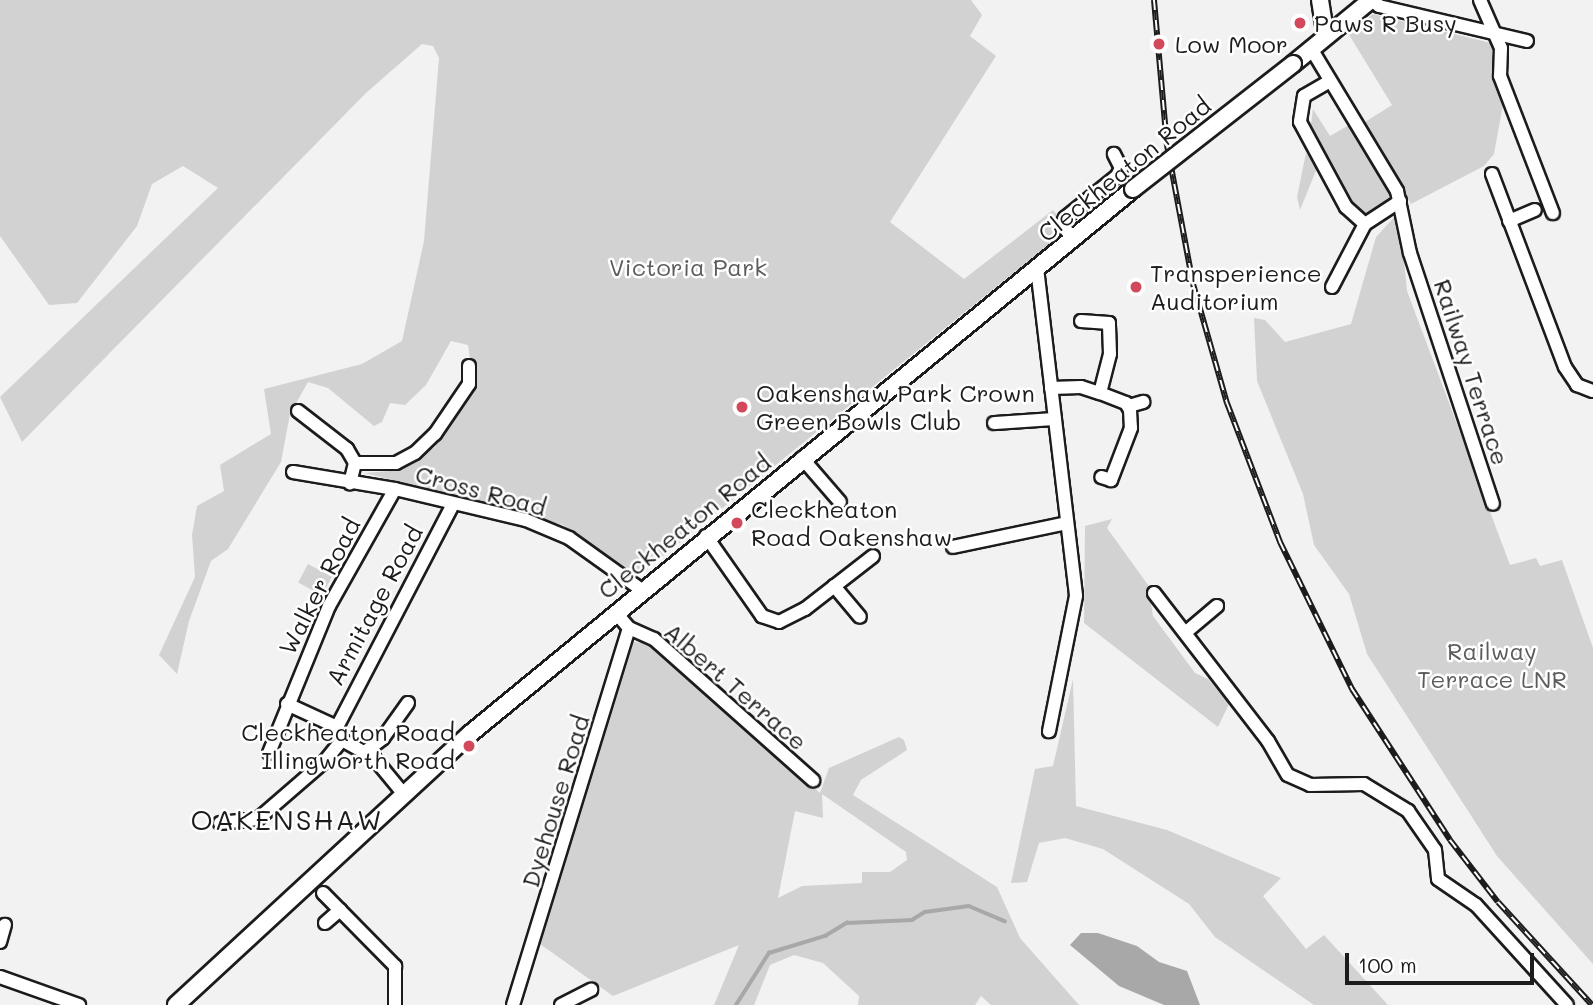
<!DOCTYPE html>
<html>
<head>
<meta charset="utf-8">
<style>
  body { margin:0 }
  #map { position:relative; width:1593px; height:1005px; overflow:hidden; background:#f2f2f2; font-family:Mali,sans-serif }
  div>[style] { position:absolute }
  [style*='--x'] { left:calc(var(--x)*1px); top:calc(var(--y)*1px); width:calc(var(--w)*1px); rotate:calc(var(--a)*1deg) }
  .green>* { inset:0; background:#d2d2d2; transform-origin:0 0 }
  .water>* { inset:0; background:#a8a8a8 }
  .stream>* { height:3.5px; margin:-1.75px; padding:0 1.75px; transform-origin:1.75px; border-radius:1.75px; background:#a8a8a8 }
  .roads { filter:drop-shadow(2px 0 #1c1c1c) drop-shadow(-2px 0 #1c1c1c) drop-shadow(0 2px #1c1c1c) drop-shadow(0 -2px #1c1c1c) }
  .street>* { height:12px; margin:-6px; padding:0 6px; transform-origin:6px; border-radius:6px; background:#fff }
  .secondary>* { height:16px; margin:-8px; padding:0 8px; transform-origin:8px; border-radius:8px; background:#fff }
  .rail>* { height:6px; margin-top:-3px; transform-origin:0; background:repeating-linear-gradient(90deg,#fff 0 10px,#1c1c1c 0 20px); box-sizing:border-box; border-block:2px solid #1c1c1c }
  .bridges { filter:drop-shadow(2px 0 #1c1c1c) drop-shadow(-2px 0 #1c1c1c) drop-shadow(0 2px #1c1c1c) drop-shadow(0 -2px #1c1c1c) }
  .secondary-bridge>* { height:16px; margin:-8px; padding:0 8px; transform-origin:8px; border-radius:8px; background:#fff }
  .dots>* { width:19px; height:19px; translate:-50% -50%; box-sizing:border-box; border:4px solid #fff; border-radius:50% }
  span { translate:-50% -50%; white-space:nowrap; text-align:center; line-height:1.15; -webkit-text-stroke:5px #fff; paint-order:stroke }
  .poi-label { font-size:24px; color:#1c1c1c }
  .left { translate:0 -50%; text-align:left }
  .right { translate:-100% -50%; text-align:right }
  .street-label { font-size:24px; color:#1c1c1c }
  .park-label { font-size:24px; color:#5c5c5c }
  .quarter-label { font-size:28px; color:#1c1c1c; letter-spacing:2px }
  .scale { position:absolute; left:1345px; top:953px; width:189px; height:32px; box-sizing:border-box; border:4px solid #1c1c1c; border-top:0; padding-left:9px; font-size:21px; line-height:24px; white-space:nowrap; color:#1c1c1c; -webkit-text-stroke:5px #fff; paint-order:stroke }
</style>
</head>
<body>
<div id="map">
  <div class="green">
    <i style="clip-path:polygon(0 0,971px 0,982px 15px,970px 36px,996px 56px,890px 222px,964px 279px,1053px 210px,1060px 219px,1058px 237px,642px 573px,634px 573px,563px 525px,365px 473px,401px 470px,435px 447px,474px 387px,468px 345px,451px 341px,426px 385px,405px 405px,390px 403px,382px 422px,374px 426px,328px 388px,308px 382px,290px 414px,281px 462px,228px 549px,211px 561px,189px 621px,177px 674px,159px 655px,195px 577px,192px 535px,197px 506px,224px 491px,220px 465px,271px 434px,264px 389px,362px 364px,402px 341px,424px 241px,439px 58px,433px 46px,422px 44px,366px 93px,22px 442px,0 397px,218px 188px,183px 166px,152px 184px,137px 226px,77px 303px,49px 305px,0 236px)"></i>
    <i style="clip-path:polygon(1373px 14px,1495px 44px,1504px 99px,1494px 154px,1484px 166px,1411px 204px,1365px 122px,1392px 105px,1348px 33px)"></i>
    <i style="clip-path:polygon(1313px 109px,1330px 136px,1349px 125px,1394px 201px,1367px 216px,1355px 207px,1334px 178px,1311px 124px)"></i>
    <i style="clip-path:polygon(1306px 153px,1317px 168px,1300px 210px,1297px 197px)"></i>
    <i style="clip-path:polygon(1399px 212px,1407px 291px,1510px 565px,1536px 558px,1540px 566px,1562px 560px,1593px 648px,1593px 964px,1497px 856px,1367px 654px,1349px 594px,1314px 545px,1303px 494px,1257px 381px,1254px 318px,1265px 320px,1285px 342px,1351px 324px,1376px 237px)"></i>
    <i style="clip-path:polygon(1112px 519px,1107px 528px,1148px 585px,1153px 616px,1195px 673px,1208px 679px,1229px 704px,1218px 727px,1084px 623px,1085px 526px)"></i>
    <i style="left:308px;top:564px;width:27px;height:21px;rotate:28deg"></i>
    <i style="clip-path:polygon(evenodd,633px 642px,647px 643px,820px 793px,829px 768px,899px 737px,904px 740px,907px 750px,861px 780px,853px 795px,997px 887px,1020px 938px,1079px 1005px,991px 1005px,981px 996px,975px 1005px,858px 1005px,859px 996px,823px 963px,794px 955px,770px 965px,754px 1005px,714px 1005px,739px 945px,613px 996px,540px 944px,633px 642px,822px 794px,906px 852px,907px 860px,890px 872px,862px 872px,862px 883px,802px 886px,778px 898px,795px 811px,823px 818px,822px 794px)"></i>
    <i style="clip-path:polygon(1073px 679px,1076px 806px,1167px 830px,1281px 878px,1263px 896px,1306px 949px,1324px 935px,1388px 1005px,1314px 1005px,1215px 937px,1189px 904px,1103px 849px,1065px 838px,1039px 843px,1027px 882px,1011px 883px,1035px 769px,1053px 766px)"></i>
  </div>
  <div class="water">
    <i style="clip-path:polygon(1081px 933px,1098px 933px,1137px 946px,1159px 962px,1187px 971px,1200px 1005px,1164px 1005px,1119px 986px,1070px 945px)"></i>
  </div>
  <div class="stream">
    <i style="--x:736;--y:1005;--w:62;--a:-57.6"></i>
    <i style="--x:769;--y:953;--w:59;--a:-16.9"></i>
    <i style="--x:825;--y:936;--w:26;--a:-31"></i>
    <i style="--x:847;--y:923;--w:65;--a:-2.6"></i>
    <i style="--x:912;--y:920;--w:15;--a:-32"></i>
    <i style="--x:925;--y:912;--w:44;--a:-7.8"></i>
    <i style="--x:969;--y:906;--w:39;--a:23"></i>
  </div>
  <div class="roads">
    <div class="street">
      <i style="--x:1373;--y:0;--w:8;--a:45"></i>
      <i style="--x:1379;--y:6;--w:152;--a:13.3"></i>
      <i style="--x:1480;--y:0;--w:52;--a:66.4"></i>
      <i style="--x:1501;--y:48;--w:28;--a:92"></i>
      <i style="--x:1500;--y:76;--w:147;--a:68.9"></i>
      <i style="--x:1312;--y:50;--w:165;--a:58.9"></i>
      <i style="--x:1397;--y:191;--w:63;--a:78.2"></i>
      <i style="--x:1410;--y:253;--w:264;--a:71.7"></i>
      <i style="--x:1330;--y:81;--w:30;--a:150"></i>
      <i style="--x:1304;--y:96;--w:26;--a:99"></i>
      <i style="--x:1300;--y:122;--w:97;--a:61.6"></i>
      <i style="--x:1346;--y:207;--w:25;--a:42"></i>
      <i style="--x:1492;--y:174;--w:206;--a:69.3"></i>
      <i style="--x:1565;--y:367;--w:22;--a:56"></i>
      <i style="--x:1577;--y:385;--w:17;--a:21"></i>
      <i style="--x:1509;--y:221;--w:28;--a:-23"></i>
      <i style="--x:1072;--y:238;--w:17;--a:-126"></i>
      <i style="--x:1062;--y:224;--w:7;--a:-63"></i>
      <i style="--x:1065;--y:218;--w:67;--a:-38.9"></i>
      <i style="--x:1117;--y:176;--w:9;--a:-63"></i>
      <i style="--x:1121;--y:168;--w:16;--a:-117"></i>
      <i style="--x:1037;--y:268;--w:330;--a:83.2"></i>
      <i style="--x:1076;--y:596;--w:138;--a:101.3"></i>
      <i style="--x:1332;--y:287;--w:71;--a:-62.4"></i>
      <i style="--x:1365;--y:224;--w:42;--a:-33.3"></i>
      <i style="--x:1051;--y:388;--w:30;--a:-2"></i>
      <i style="--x:1081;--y:387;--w:20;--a:18"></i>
      <i style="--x:1100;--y:393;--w:40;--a:-75.6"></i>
      <i style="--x:1110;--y:354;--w:31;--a:-92"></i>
      <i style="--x:1109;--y:323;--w:28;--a:-176"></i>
      <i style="--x:1100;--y:393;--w:28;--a:21"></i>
      <i style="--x:1126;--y:403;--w:8;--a:60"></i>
      <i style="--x:1130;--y:410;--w:18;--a:87"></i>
      <i style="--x:1131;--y:428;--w:56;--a:111"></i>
      <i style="--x:1111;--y:480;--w:10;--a:-163"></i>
      <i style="--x:1129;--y:406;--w:15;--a:-16"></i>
      <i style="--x:298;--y:411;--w:62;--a:37.8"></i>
      <i style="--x:347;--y:449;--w:16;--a:60"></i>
      <i style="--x:355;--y:463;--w:21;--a:104"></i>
      <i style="--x:994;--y:423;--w:61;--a:-3.8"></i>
      <i style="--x:802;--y:458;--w:58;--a:49.2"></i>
      <i style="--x:355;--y:463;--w:41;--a:0"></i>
      <i style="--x:396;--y:463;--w:21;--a:-28"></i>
      <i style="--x:415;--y:453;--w:28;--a:-44"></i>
      <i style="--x:435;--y:434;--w:60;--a:-55.8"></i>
      <i style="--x:469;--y:384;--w:18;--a:-90"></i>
      <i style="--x:293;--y:472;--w:103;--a:9.5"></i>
      <i style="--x:395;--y:489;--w:135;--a:13.3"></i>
      <i style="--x:526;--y:520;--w:47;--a:22.7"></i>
      <i style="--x:569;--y:538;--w:90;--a:35.5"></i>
      <i style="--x:706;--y:536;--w:98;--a:55"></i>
      <i style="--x:762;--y:616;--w:18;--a:19"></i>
      <i style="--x:779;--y:622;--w:29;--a:-27"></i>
      <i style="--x:805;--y:609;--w:86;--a:-37.9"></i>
      <i style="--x:953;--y:547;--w:116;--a:-11.9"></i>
      <i style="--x:834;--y:586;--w:40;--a:50"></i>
      <i style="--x:1154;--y:593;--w:187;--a:52.4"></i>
      <i style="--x:1268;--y:741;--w:39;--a:60"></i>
      <i style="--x:1288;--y:775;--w:24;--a:24"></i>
      <i style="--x:1310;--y:785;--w:54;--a:-1.1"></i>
      <i style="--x:1364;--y:784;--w:52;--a:31.5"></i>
      <i style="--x:1408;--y:811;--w:47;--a:55.3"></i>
      <i style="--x:1435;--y:850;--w:29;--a:84"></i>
      <i style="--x:1438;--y:879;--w:46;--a:34.4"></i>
      <i style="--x:1476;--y:905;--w:135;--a:47.7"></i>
      <i style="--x:629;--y:628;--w:27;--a:24"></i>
      <i style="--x:654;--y:639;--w:213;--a:41.6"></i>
      <i style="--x:1185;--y:633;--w:42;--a:-40.2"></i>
      <i style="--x:287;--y:704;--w:55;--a:24.7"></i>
      <i style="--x:337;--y:727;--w:14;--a:69"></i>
      <i style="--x:342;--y:740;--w:37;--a:29"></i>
      <i style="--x:374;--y:758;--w:44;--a:50.5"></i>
      <i style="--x:337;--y:727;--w:251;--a:-62.5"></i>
      <i style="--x:366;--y:751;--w:21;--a:-37"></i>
      <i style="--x:383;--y:738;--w:43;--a:-54.5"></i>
      <i style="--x:269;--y:753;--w:159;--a:-67.8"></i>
      <i style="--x:329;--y:606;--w:134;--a:-60.6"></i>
      <i style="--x:220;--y:823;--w:38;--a:-6"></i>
      <i style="--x:258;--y:819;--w:89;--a:-40.9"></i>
      <i style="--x:325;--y:761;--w:27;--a:-51"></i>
      <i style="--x:323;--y:893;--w:103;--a:45.4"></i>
      <i style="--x:395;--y:966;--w:39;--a:90"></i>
      <i style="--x:325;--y:923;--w:20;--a:-41"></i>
      <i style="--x:0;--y:942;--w:18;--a:-74"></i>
      <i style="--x:0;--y:977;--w:84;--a:19.5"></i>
      <i style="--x:513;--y:1005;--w:394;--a:-72.9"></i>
      <i style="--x:629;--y:628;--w:21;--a:-131"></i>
      <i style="--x:561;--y:1005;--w:34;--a:-27"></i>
    </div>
    <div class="secondary">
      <i style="--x:1320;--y:0;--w:37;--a:81"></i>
      <i style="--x:1293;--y:64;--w:101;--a:-39.4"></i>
      <i style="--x:176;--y:1005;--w:401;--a:-42.7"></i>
      <i style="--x:471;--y:733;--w:857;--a:-39.41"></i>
    </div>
  </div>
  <div class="rail">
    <i style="--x:1154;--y:0;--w:146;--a:84.9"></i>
    <i style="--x:1167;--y:145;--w:141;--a:79.4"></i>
    <i style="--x:1193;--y:284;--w:124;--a:74.1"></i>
    <i style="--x:1227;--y:403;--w:149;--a:69.1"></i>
    <i style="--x:1280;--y:542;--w:164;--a:63.9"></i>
    <i style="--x:1352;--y:689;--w:180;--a:57"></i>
    <i style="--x:1450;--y:840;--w:78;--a:52.3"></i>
    <i style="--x:1498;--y:902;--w:139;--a:47.6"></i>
  </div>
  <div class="bridges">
    <div class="secondary-bridge">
      <i style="--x:1133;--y:189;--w:203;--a:-38"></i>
    </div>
  </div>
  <div class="dots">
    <i style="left:1300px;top:23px;background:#d1495b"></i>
    <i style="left:1159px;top:44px;background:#d1495b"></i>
    <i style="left:1136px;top:287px;background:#d1495b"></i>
    <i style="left:742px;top:407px;background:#d1495b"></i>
    <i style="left:737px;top:523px;background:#d1495b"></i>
    <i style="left:469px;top:746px;background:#d1495b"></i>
  </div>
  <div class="poi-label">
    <span class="left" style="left:1314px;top:23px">Paws R Busy</span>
    <span class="left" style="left:1175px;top:44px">Low Moor</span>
    <span class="left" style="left:1150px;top:287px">Transperience<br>Auditorium</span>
    <span class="left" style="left:756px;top:407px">Oakenshaw Park Crown<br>Green Bowls Club</span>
    <span class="left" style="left:751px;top:523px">Cleckheaton<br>Road Oakenshaw</span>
    <span class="right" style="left:455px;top:746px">Cleckheaton Road<br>Illingworth Road</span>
  </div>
  <div class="street-label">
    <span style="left:1124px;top:169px;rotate:-39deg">Cleckheaton Road</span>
    <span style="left:1472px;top:372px;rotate:72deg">Railway Terrace</span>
    <span style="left:481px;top:490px;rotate:15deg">Cross Road</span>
    <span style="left:684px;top:526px;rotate:-39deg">Cleckheaton Road</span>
    <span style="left:319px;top:586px;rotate:-63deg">Walker Road</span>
    <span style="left:374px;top:605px;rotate:-62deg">Armitage Road</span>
    <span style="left:736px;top:686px;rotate:41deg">Albert Terrace</span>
    <span style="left:555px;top:801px;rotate:-73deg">Dyehouse Road</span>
  </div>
  <div class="park-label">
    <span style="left:688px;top:267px">Victoria Park</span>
    <span style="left:1492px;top:665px">Railway<br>Terrace LNR</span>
  </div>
  <div class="quarter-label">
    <span style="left:287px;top:819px">OAKENSHAW</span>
  </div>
  <div class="scale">100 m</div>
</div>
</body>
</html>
